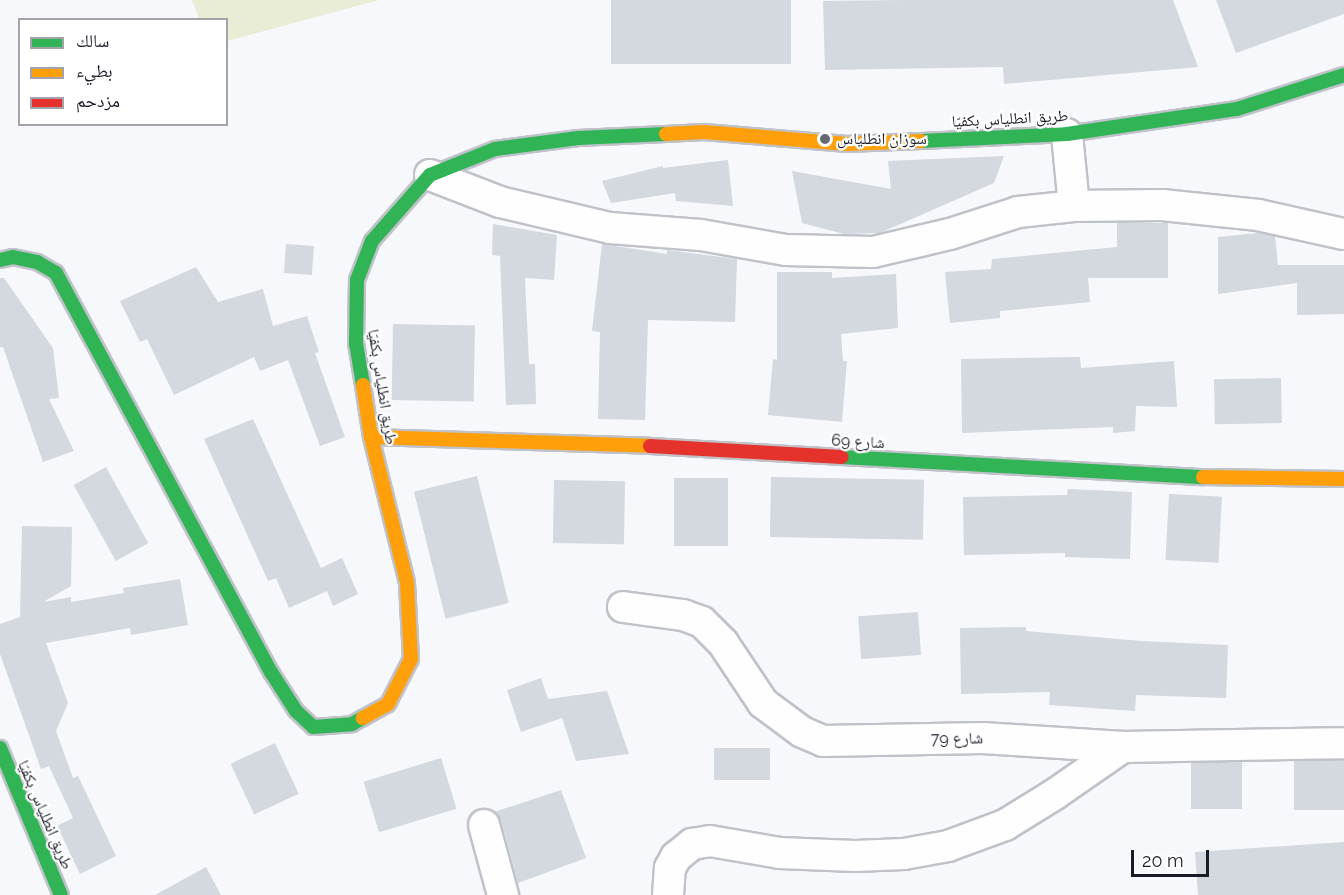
<!DOCTYPE html>
<html>
<head>
<meta charset="utf-8">
<style>
  body { margin:0 }
  #map { position:relative; width:1344px; height:895px; overflow:hidden; background:#f6f8fb; font-family:Raleway,"Noto Naskh Arabic",sans-serif }
  div>[style] { position:absolute }
  [style*='--x'] { left:calc(var(--x)*1px); top:calc(var(--y)*1px); width:calc(var(--w)*1px); rotate:calc(var(--a)*1deg) }
  .green>* { inset:0; background:#eaedd6 }
  .building>* { inset:0; background:#d4d8df; transform-origin:0 0 }
  .roads { filter:drop-shadow(2px 0 #c0c2c9) drop-shadow(-2px 0 #c0c2c9) drop-shadow(0 2px #c0c2c9) drop-shadow(0 -2px #c0c2c9) }
  .street>* { height:30px; margin:-15px; padding:0 15px; transform-origin:15px; border-radius:15px; background:#fefefe }
  .fast>* { height:14px; margin:-7px; padding:0 7px; transform-origin:7px; border-radius:7px; background:#30b455 }
  .slow>* { height:14px; margin:-7px; padding:0 7px; transform-origin:7px; border-radius:7px; background:#ff9f0a }
  .jam>* { height:14px; margin:-7px; padding:0 7px; transform-origin:7px; border-radius:7px; background:#e5322d }
  .dots>* { width:16px; height:16px; translate:-50% -50%; box-sizing:border-box; border:3px solid #fff; border-radius:50% }
  span { translate:-50% -50%; white-space:nowrap; text-align:center; line-height:1.15; -webkit-text-stroke:4.5px #fff; paint-order:stroke }
  .street-label { font-size:16px; color:#191c28 }
  .poi-label { font-size:16px; color:#191c28 }
  .left { translate:0 -50%; text-align:left }
  .legend { position:absolute; left:18px; top:18px; width:210px; height:108px; box-sizing:border-box; background:#fff; border:2px solid #a3a4a9; margin:0; padding:8px 10px; list-style:none; font-size:18px; color:#191c28 }
  .legend li { display:flex; align-items:center; gap:12px; height:30px }
  .legend b { width:30px; border:2px solid #a3a4a9 }
  .scale { position:absolute; left:1131px; top:850px; width:78px; height:27px; box-sizing:border-box; border:3px solid #191c28; border-top:0; padding-left:8px; font-size:18px; line-height:21px; white-space:nowrap; color:#191c28; -webkit-text-stroke:4px #fff; paint-order:stroke }
</style>
</head>
<body>
<div id="map">
  <div class="green">
    <i style="clip-path:polygon(192px 0,379px 0,227px 41px,226px 20px,199px 19px)"></i>
  </div>
  <div class="building">
    <i style="left:611px;top:0;width:180px;height:64px"></i>
    <i style="clip-path:polygon(901px 0,1173px 0,1198px 67px,1004px 84px,1003px 67px,825px 70px,823px 1px)"></i>
    <i style="clip-path:polygon(1216px 0,1344px 0,1344px 14px,1236px 53px)"></i>
    <i style="clip-path:polygon(1004px 156px,994px 183px,880px 233px,844px 234px,802px 223px,792px 171px,891px 189px,888px 161px)"></i>
    <i style="clip-path:polygon(728px 160px,733px 206px,676px 201px,675px 193px,611px 203px,602px 181px,663px 166px,663px 168px)"></i>
    <i style="clip-path:polygon(1117px 223px,1168px 223px,1168px 278px,1088px 278px,1090px 302px,1000px 311px,1000px 318px,950px 323px,945px 272px,991px 269px,992px 259px,1117px 247px)"></i>
    <i style="clip-path:polygon(493px 224px,557px 235px,554px 280px,525px 278px,529px 364px,535px 364px,536px 404px,506px 405px,500px 256px,492px 255px)"></i>
    <i style="clip-path:polygon(1259px 233px,1275px 236px,1278px 265px,1344px 265px,1344px 314px,1297px 315px,1297px 283px,1218px 294px,1218px 237px)"></i>
    <i style="left:286px;top:244px;width:28px;height:29px;rotate:4deg"></i>
    <i style="clip-path:polygon(602px 244px,667px 254px,667px 250px,737px 259px,735px 322px,648px 320px,645px 420px,598px 419px,600px 332px,592px 331px)"></i>
    <i style="clip-path:polygon(196px 267px,218px 302px,263px 289px,273px 326px,307px 316px,319px 352px,315px 353px,345px 437px,320px 446px,288px 360px,260px 371px,254px 357px,174px 395px,147px 339px,140px 342px,120px 301px)"></i>
    <i style="clip-path:polygon(777px 272px,832px 272px,832px 278px,896px 274px,898px 328px,841px 334px,843px 361px,847px 361px,842px 422px,768px 415px,773px 359px,777px 360px)"></i>
    <i style="clip-path:polygon(0 278px,4px 278px,53px 348px,59px 398px,49px 399px,74px 451px,43px 462px,3px 347px,0 347px)"></i>
    <i style="left:393px;top:324px;width:82px;height:76px;rotate:1deg"></i>
    <i style="clip-path:polygon(1080px 357px,1081px 368px,1174px 361px,1177px 407px,1136px 406px,1135px 431px,1113px 433px,1113px 427px,962px 433px,961px 359px)"></i>
    <i style="left:1281px;top:378px;width:45px;height:67px;rotate:89deg"></i>
    <i style="clip-path:polygon(253px 419px,321px 568px,342px 558px,358px 594px,333px 606px,327px 591px,289px 608px,276px 578px,268px 581px,204px 439px)"></i>
    <i style="left:106px;top:467px;width:87px;height:37px;rotate:61deg"></i>
    <i style="left:477px;top:476px;width:131px;height:65px;rotate:76deg"></i>
    <i style="left:771px;top:477px;width:153px;height:60px;rotate:1deg"></i>
    <i style="left:728px;top:478px;width:68px;height:54px;rotate:90deg"></i>
    <i style="left:554px;top:480px;width:71px;height:63px;rotate:1deg"></i>
    <i style="clip-path:polygon(1068px 489px,1132px 492px,1130px 559px,1065px 557px,1065px 553px,964px 555px,963px 497px,1067px 495px)"></i>
    <i style="left:1169px;top:494px;width:53px;height:66px;rotate:3deg"></i>
    <i style="clip-path:polygon(22px 526px,72px 527px,71px 586px,43px 602px,71px 597px,71px 602px,124px 593px,123px 588px,180px 579px,188px 625px,131px 635px,130px 628px,46px 643px,68px 703px,56px 731px,73px 778px,78px 776px,116px 856px,80px 874px,57px 826px,73px 818px,49px 766px,41px 769px,0 654px,0 624px,20px 617px)"></i>
    <i style="left:918px;top:612px;width:43px;height:60px;rotate:86deg"></i>
    <i style="clip-path:polygon(1026px 627px,1026px 631px,1141px 641px,1228px 645px,1226px 698px,1136px 695px,1135px 711px,1049px 705px,1050px 692px,961px 694px,960px 628px)"></i>
    <i style="clip-path:polygon(541px 678px,548px 699px,607px 691px,629px 754px,576px 761px,562px 718px,521px 732px,507px 690px)"></i>
    <i style="left:275px;top:743px;width:56px;height:49px;rotate:65deg"></i>
    <i style="left:714px;top:748px;width:56px;height:32px"></i>
    <i style="left:441px;top:758px;width:53px;height:81px;rotate:73deg"></i>
    <i style="left:1344px;top:760px;width:50px;height:50px;rotate:90deg"></i>
    <i style="left:1242px;top:762px;width:47px;height:51px;rotate:90deg"></i>
    <i style="clip-path:polygon(561px 790px,586px 858px,518px 883px,501px 820px,494px 812px)"></i>
    <i style="clip-path:polygon(1344px 842px,1344px 895px,1198px 895px,1195px 852px)"></i>
    <i style="clip-path:polygon(206px 867px,221px 895px,155px 895px)"></i>
  </div>
  <div class="roads">
    <div class="street">
      <i style="--x:430;--y:175;--w:75;--a:21.1"></i>
      <i style="--x:500;--y:202;--w:113;--a:13.3"></i>
      <i style="--x:610;--y:228;--w:91;--a:4.4"></i>
      <i style="--x:701;--y:235;--w:86;--a:10"></i>
      <i style="--x:786;--y:250;--w:87;--a:1.3"></i>
      <i style="--x:873;--y:252;--w:79;--a:-13.2"></i>
      <i style="--x:950;--y:234;--w:71;--a:-17.9"></i>
      <i style="--x:1018;--y:212;--w:56;--a:-6.1"></i>
      <i style="--x:1074;--y:206;--w:72;--a:-95.6"></i>
      <i style="--x:1074;--y:206;--w:88;--a:-0.7"></i>
      <i style="--x:1162;--y:205;--w:97;--a:5.9"></i>
      <i style="--x:1258;--y:215;--w:88;--a:12.5"></i>
      <i style="--x:623;--y:607;--w:61;--a:7.6"></i>
      <i style="--x:683;--y:615;--w:20;--a:20"></i>
      <i style="--x:702;--y:622;--w:30;--a:45"></i>
      <i style="--x:723;--y:643;--w:72;--a:56.3"></i>
      <i style="--x:763;--y:703;--w:49;--a:36.6"></i>
      <i style="--x:802;--y:732;--w:23;--a:23"></i>
      <i style="--x:823;--y:741;--w:160;--a:-1.1"></i>
      <i style="--x:983;--y:738;--w:140;--a:3.7"></i>
      <i style="--x:1123;--y:747;--w:221;--a:-1"></i>
      <i style="--x:484;--y:825;--w:73;--a:74.8"></i>
      <i style="--x:668;--y:895;--w:27;--a:-86"></i>
      <i style="--x:670;--y:868;--w:13;--a:-61"></i>
      <i style="--x:676;--y:857;--w:21;--a:-39"></i>
      <i style="--x:692;--y:844;--w:18;--a:-9"></i>
      <i style="--x:710;--y:841;--w:71;--a:9.7"></i>
      <i style="--x:780;--y:853;--w:75;--a:2.3"></i>
      <i style="--x:855;--y:856;--w:49;--a:-2.3"></i>
      <i style="--x:904;--y:854;--w:45;--a:-10.3"></i>
      <i style="--x:948;--y:846;--w:61;--a:-20.2"></i>
      <i style="--x:1005;--y:825;--w:59;--a:-31.8"></i>
      <i style="--x:1055;--y:794;--w:83;--a:-34.7"></i>
    </div>
    <div class="fast">
      <i style="--x:921;--y:141;--w:146;--a:-2.7"></i>
      <i style="--x:1067;--y:134;--w:172;--a:-8.4"></i>
      <i style="--x:1237;--y:109;--w:112;--a:-17.6"></i>
      <i style="--x:0;--y:260;--w:13;--a:-13"></i>
      <i style="--x:13;--y:257;--w:25;--a:12"></i>
      <i style="--x:37;--y:262;--w:22;--a:30"></i>
      <i style="--x:56;--y:273;--w:453;--a:61.7"></i>
      <i style="--x:271;--y:672;--w:46;--a:57.3"></i>
      <i style="--x:296;--y:711;--w:23;--a:43"></i>
      <i style="--x:313;--y:727;--w:39;--a:-4"></i>
      <i style="--x:352;--y:724;--w:13;--a:-29"></i>
      <i style="--x:363;--y:385;--w:43;--a:-99.5"></i>
      <i style="--x:356;--y:343;--w:63;--a:-89.1"></i>
      <i style="--x:357;--y:280;--w:42;--a:-69"></i>
      <i style="--x:372;--y:241;--w:88;--a:-48.7"></i>
      <i style="--x:430;--y:175;--w:70;--a:-21.8"></i>
      <i style="--x:495;--y:149;--w:84;--a:-7.5"></i>
      <i style="--x:578;--y:138;--w:88;--a:-2.6"></i>
      <i style="--x:842;--y:457;--w:362;--a:3.2"></i>
      <i style="--x:0;--y:748;--w:159;--a:67.5"></i>
    </div>
    <div class="slow">
      <i style="--x:666;--y:134;--w:38;--a:-3"></i>
      <i style="--x:704;--y:132;--w:144;--a:4.8"></i>
      <i style="--x:847;--y:144;--w:74;--a:-2.3"></i>
      <i style="--x:363;--y:385;--w:53;--a:81.3"></i>
      <i style="--x:371;--y:437;--w:150;--a:76.1"></i>
      <i style="--x:407;--y:583;--w:76;--a:87"></i>
      <i style="--x:411;--y:659;--w:51;--a:117.1"></i>
      <i style="--x:388;--y:704;--w:29;--a:151"></i>
      <i style="--x:371;--y:437;--w:279;--a:1.8"></i>
      <i style="--x:1203;--y:477;--w:141;--a:0.8"></i>
    </div>
    <div class="jam">
      <i style="--x:650;--y:446;--w:192;--a:3.3"></i>
    </div>
  </div>
  <div class="dots">
    <i style="left:825px;top:139px;background:#666972"></i>
  </div>
  <div class="street-label">
    <span style="left:1010px;top:119px;rotate:-3deg">طريق انطلياس بكفيّا</span>
    <span style="left:382px;top:387px;rotate:81deg">طريق انطلياس بكفيّا</span>
    <span style="left:858px;top:442px;rotate:3deg">شارع 69</span>
    <span style="left:957px;top:739px;rotate:-1deg">شارع 79</span>
    <span style="left:45px;top:815px;rotate:67deg">طريق انطلياس بكفيّا</span>
  </div>
  <div class="poi-label">
    <span class="left" style="left:837px;top:139px">سوزان انطلياس</span>
  </div>
  <ul class="legend">
  <li><b style="height:8px;background:#30b455"></b>سالك</li>
  <li><b style="height:8px;background:#ff9f0a"></b>بطيء</li>
  <li><b style="height:8px;background:#e5322d"></b>مزدحم</li>
  </ul>
  <div class="scale">20 m</div>
</div>
</body>
</html>
